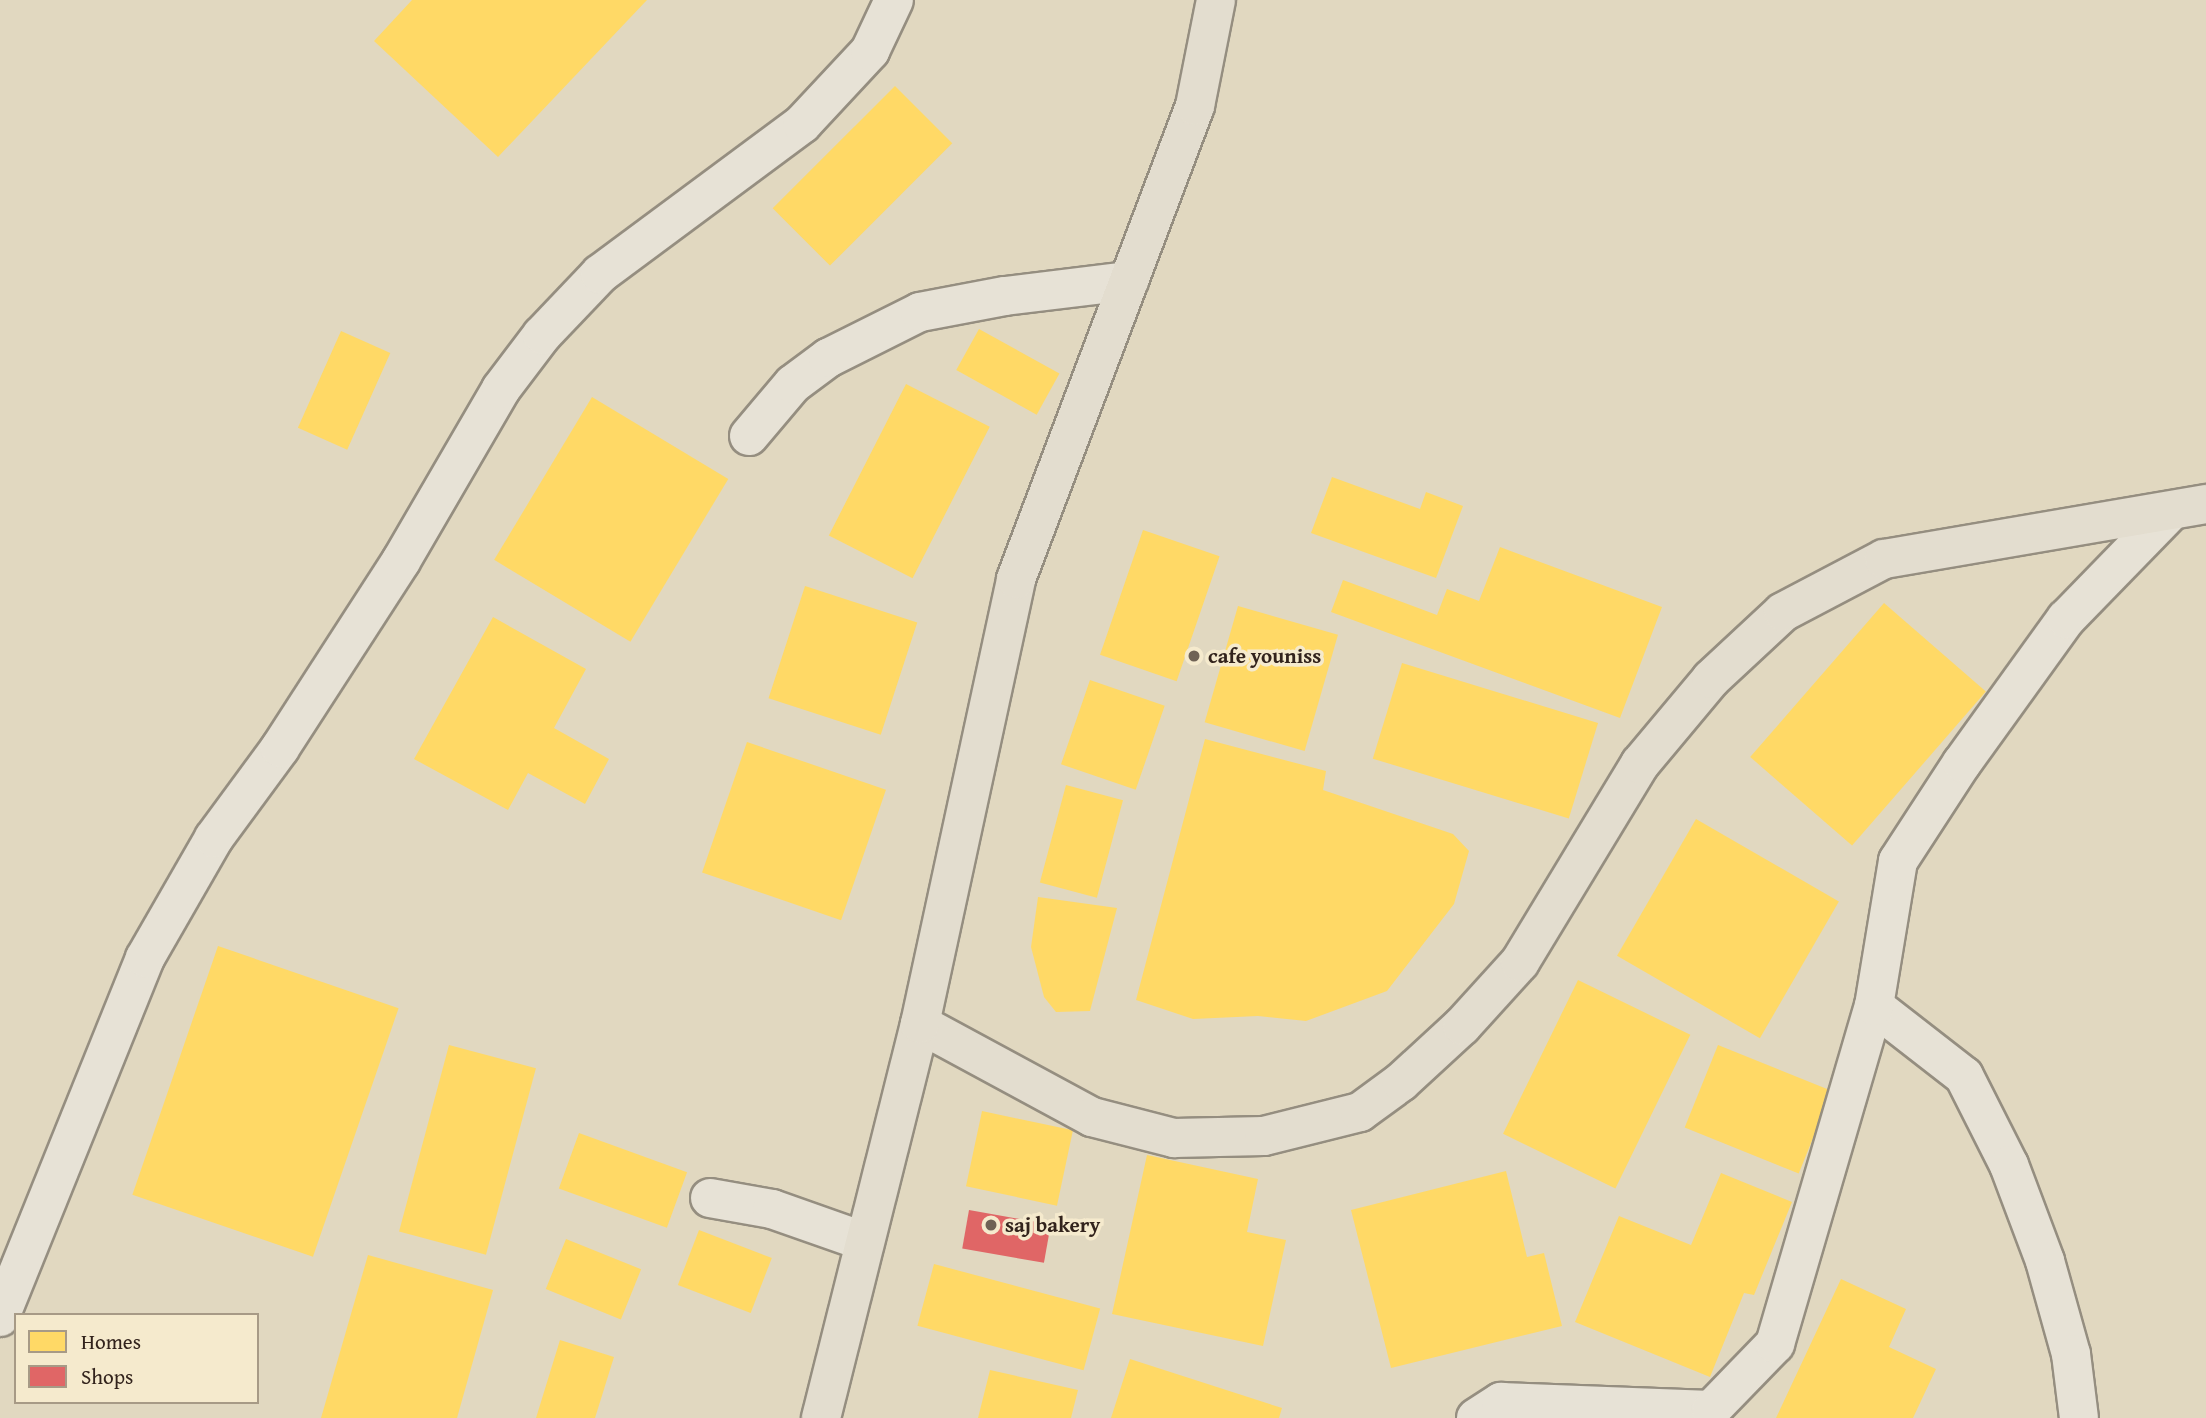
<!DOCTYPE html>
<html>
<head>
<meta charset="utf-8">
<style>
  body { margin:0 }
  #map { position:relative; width:2206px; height:1418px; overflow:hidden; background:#e1d8c0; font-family:"Gentium Book Plus",serif }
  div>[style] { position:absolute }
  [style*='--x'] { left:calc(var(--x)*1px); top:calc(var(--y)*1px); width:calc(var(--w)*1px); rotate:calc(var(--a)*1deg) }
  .homes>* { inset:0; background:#ffd966; transform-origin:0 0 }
  .shops>* { inset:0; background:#e06666; transform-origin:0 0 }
  .roads { filter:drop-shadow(2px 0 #958e80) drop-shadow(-2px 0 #958e80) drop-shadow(0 2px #958e80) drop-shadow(0 -2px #958e80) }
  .minor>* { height:38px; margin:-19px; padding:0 19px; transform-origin:19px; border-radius:19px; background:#e7e2d6 }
  .major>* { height:38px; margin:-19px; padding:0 19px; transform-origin:19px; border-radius:19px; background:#e3ddcf }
  .dots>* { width:19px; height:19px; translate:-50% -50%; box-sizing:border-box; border:4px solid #f5eacd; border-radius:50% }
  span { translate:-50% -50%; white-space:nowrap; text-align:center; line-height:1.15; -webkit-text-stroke:7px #f5eacd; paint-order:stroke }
  .poi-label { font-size:21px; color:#32231c; font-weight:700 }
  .left { translate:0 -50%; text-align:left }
  .legend { position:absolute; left:14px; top:1313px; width:245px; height:91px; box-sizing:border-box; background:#f5eacd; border:2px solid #a79a86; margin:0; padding:9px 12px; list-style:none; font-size:21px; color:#32231c }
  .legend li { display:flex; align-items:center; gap:14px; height:35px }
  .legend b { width:35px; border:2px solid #a79a86 }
</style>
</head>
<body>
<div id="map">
  <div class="homes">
    <i style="clip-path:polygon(412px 0,647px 0,498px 157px,374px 41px)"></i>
    <i style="left:895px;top:86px;width:81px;height:173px;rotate:45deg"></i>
    <i style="left:979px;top:329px;width:92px;height:47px;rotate:29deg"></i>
    <i style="left:341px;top:331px;width:54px;height:106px;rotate:24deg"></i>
    <i style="left:906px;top:384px;width:94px;height:170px;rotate:27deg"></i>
    <i style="left:592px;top:397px;width:159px;height:190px;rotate:31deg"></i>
    <i style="clip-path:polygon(1332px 477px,1420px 509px,1426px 492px,1463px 506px,1436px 578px,1311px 533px)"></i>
    <i style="left:1143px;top:530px;width:81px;height:132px;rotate:19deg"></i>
    <i style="clip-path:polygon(1500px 547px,1662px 607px,1620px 718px,1331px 612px,1343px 580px,1437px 615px,1447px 589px,1479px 601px)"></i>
    <i style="left:805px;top:586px;width:118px;height:118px;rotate:18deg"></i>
    <i style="left:1884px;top:603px;width:135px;height:204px;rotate:41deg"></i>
    <i style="left:1238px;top:606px;width:104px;height:121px;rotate:16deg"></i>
    <i style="clip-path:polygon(493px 617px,586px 669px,554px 728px,609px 759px,585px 804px,528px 773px,508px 810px,414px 759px)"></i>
    <i style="left:1402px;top:663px;width:205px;height:100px;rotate:17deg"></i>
    <i style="left:1090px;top:680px;width:79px;height:89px;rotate:19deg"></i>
    <i style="clip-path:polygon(1205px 739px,1326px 771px,1323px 790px,1453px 834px,1469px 851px,1454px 904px,1387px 991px,1306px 1021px,1258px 1016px,1193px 1019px,1136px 1000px)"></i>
    <i style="left:747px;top:742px;width:147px;height:138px;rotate:19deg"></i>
    <i style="left:1066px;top:785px;width:59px;height:101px;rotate:15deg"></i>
    <i style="left:1696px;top:819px;width:165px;height:158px;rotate:30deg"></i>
    <i style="clip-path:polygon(1038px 897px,1117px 908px,1090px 1011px,1056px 1012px,1044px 997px,1031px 947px)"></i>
    <i style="left:218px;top:946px;width:191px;height:263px;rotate:19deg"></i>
    <i style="left:1578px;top:980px;width:125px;height:171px;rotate:26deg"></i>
    <i style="left:449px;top:1045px;width:90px;height:193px;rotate:15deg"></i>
    <i style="left:1718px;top:1045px;width:123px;height:89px;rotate:22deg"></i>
    <i style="left:982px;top:1111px;width:93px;height:77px;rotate:12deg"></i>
    <i style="left:579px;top:1133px;width:115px;height:59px;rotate:20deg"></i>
    <i style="clip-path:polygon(1147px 1155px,1258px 1179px,1247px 1232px,1286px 1240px,1263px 1346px,1112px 1314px)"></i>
    <i style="clip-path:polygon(1506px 1171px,1527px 1257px,1544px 1253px,1562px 1326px,1391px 1368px,1351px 1210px)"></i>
    <i style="clip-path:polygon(1721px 1173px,1792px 1202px,1754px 1295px,1744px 1293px,1710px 1377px,1575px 1322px,1619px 1216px,1691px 1245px)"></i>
    <i style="left:699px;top:1230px;width:78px;height:59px;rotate:21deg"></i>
    <i style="left:566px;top:1239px;width:81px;height:54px;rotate:22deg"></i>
    <i style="clip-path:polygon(368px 1255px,493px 1290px,457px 1418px,321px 1418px)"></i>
    <i style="left:934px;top:1264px;width:172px;height:64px;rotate:15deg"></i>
    <i style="clip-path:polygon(1841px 1279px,1906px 1309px,1889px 1347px,1936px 1369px,1913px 1418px,1776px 1418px)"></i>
    <i style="clip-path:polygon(560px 1340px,614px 1357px,595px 1418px,536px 1418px)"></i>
    <i style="clip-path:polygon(1130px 1359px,1282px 1408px,1279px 1418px,1111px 1418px)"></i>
    <i style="clip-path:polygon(990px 1370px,1078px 1390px,1071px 1418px,978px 1418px)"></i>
  </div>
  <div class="shops">
    <i style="left:969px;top:1210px;width:83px;height:39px;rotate:10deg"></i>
  </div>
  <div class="roads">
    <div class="minor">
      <i style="--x:749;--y:436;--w:68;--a:-49.8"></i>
      <i style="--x:793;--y:384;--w:44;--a:-36.6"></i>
      <i style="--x:828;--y:358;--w:103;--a:-26.6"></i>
      <i style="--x:920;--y:312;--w:86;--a:-10.7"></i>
      <i style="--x:1005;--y:296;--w:125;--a:-6.9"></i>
      <i style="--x:1874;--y:1006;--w:114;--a:37.9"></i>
      <i style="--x:1964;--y:1076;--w:100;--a:63.2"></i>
      <i style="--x:2009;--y:1165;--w:103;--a:69.4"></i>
      <i style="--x:2045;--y:1261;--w:97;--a:74.4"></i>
      <i style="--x:2071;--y:1354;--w:64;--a:82.9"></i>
      <i style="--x:710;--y:1198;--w:63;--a:10.1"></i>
      <i style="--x:772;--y:1209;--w:96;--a:19.4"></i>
      <i style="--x:0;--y:1317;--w:387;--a:-68"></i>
      <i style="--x:145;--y:958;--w:138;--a:-60.1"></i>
      <i style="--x:214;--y:838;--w:112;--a:-53.7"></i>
      <i style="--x:280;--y:748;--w:223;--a:-57.1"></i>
      <i style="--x:401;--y:561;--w:199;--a:-59.8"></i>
      <i style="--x:501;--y:389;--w:68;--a:-52.8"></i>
      <i style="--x:542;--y:335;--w:84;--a:-46.4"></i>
      <i style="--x:600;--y:274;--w:252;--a:-36.6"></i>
      <i style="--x:802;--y:124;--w:100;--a:-47"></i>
      <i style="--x:870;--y:51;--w:56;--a:-64.8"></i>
      <i style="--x:1476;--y:1418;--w:30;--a:-33"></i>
      <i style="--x:1501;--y:1402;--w:210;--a:2.2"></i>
      <i style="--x:1711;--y:1410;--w:92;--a:-45.9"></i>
      <i style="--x:1775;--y:1344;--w:352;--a:-73.7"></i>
      <i style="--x:1874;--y:1006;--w:147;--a:-80.6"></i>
      <i style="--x:1898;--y:861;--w:117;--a:-56.9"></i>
      <i style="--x:1962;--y:763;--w:178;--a:-54.2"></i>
      <i style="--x:2066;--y:619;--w:148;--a:-45.8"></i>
    </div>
    <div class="major">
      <i style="--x:920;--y:1024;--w:196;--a:28.4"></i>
      <i style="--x:1092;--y:1117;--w:85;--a:14.4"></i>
      <i style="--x:1174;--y:1138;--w:90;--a:-1.3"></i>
      <i style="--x:1264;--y:1136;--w:99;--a:-14"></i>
      <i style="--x:1360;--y:1112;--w:51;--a:-36.2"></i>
      <i style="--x:1401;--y:1082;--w:83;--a:-42.6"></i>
      <i style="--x:1462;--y:1026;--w:86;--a:-47.8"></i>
      <i style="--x:1520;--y:962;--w:232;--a:-58.8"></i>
      <i style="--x:1640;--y:764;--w:111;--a:-50.1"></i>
      <i style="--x:1711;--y:679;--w:98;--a:-42.9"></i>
      <i style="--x:1783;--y:612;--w:114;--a:-27.7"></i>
      <i style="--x:1884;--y:559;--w:327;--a:-9.7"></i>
      <i style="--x:821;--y:1418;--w:406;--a:-75.9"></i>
      <i style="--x:920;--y:1024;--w:455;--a:-77.8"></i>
      <i style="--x:1016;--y:579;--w:506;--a:-69.27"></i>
      <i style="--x:1195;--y:106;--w:108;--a:-78.8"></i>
    </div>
  </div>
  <div class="dots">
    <i style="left:1194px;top:656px;background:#6f6255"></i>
    <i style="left:991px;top:1225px;background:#6f6255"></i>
  </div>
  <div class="poi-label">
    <span class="left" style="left:1208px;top:656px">cafe youniss</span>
    <span class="left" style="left:1005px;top:1225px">saj bakery</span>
  </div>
  <ul class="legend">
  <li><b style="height:19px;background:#ffd966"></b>Homes</li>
  <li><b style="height:19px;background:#e06666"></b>Shops</li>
  </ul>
</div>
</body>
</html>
